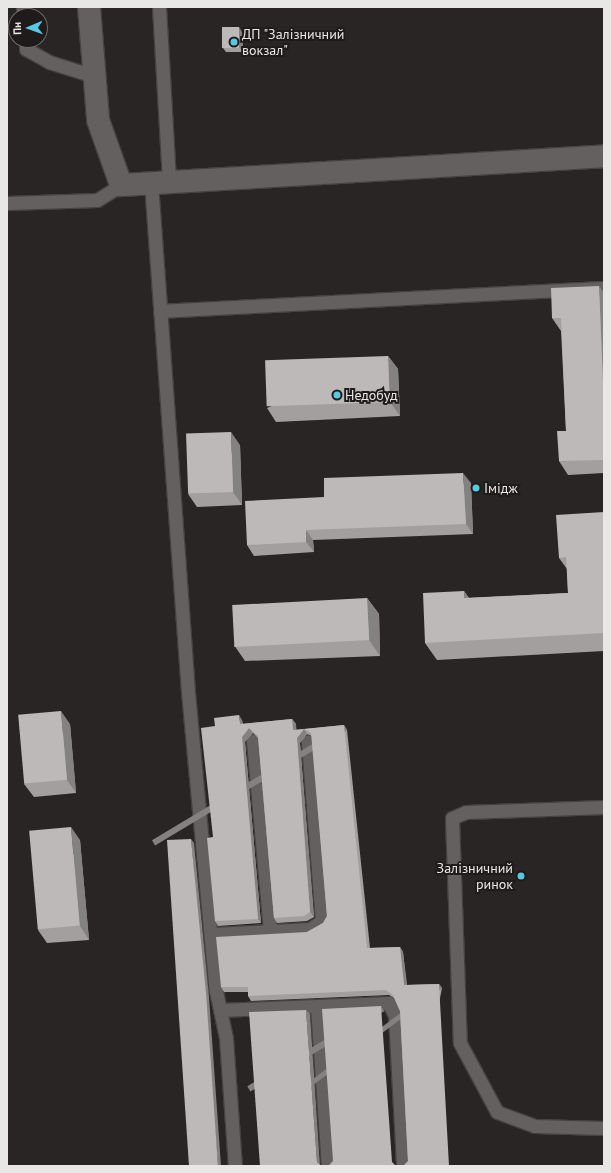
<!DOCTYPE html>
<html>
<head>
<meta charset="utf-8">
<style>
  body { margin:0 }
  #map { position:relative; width:611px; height:1173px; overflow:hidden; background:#282524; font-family:"PT Sans",sans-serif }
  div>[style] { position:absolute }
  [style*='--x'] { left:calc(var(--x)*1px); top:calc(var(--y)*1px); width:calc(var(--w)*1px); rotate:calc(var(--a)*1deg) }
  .roads { filter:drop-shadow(1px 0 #454241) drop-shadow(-1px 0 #454241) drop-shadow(0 1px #454241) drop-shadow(0 -1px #454241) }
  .service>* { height:13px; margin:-6.5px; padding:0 6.5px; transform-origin:6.5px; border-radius:6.5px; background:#64605f }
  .minor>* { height:22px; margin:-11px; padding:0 11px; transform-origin:11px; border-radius:11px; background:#64605f }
  .wall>* { inset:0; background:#a39f9e }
  .shaded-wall>* { inset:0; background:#848281; transform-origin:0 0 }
  .building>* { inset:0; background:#bdb9b8; transform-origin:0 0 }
  .dots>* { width:11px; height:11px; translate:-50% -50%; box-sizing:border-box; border:2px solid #1e1b1a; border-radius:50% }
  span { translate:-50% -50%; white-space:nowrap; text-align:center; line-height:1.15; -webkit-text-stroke:4px #1e1b1a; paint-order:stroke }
  .poi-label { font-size:14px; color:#e9e6e6 }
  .left { translate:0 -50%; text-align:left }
  .right { translate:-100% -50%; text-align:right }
  .frame { position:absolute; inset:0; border:8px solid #e9e6e6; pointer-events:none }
  .north { position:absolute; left:8px; top:8px; width:40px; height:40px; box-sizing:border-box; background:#1e1b1a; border:1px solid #6f6c6c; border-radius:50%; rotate:268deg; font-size:11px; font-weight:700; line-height:16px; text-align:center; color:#e9e6e6 }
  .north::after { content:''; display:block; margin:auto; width:14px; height:18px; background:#57c9e2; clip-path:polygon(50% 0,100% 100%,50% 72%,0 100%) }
</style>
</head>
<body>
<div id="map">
  <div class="roads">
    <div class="service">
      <i style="--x:23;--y:7;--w:9;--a:90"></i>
      <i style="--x:159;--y:7;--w:175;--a:86.7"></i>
      <i style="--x:26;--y:40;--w:9;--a:90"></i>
      <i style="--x:26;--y:49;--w:26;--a:29"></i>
      <i style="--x:49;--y:62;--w:47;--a:17.3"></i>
      <i style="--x:151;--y:183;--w:510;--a:85.84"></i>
      <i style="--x:188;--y:692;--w:300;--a:84.7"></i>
      <i style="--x:216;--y:991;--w:48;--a:78"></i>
      <i style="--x:226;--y:1038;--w:128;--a:86"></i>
      <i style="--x:7;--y:203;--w:90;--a:-1.9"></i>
      <i style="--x:97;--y:200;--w:28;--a:-32"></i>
      <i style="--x:160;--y:311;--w:445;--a:-3"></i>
      <i style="--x:253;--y:741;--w:191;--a:84.9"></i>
      <i style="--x:604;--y:807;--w:138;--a:177.9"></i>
      <i style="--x:466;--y:812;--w:15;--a:157"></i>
      <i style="--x:452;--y:818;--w:225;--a:88"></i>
      <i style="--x:460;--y:1043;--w:78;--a:61.8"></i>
      <i style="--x:497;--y:1112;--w:40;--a:20.2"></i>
      <i style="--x:535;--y:1126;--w:69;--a:1.7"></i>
      <i style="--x:212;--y:934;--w:98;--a:-2.9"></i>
      <i style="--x:310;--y:929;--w:14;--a:-34"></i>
      <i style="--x:322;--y:921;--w:180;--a:-94.5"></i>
      <i style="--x:317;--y:1006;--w:160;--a:86.1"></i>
      <i style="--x:220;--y:1010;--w:169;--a:-2.4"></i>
      <i style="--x:389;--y:1003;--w:14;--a:65"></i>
      <i style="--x:395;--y:1016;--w:150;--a:86.9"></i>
    </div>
    <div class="minor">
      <i style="--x:89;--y:7;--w:113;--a:85.4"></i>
      <i style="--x:98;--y:120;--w:69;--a:70.5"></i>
      <i style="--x:121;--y:185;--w:484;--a:-3.4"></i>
    </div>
  </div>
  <div class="wall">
    <i style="clip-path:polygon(242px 32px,243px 52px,226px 52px,223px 48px)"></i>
    <i style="clip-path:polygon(604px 293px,604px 473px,568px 475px,559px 461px,566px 431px,561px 331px,552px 318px)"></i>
    <i style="clip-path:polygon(388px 356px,398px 369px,400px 416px,276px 422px,267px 408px)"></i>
    <i style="clip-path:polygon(240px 445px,242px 505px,197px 507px,188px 494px)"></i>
    <i style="clip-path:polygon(471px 483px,473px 534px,313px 540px,314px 552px,254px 556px,247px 545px,324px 497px)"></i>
    <i style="clip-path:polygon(604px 513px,604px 651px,437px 660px,425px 643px,464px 591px,469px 598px,568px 593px,567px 569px,559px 558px)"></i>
    <i style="clip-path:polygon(367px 598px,379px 614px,380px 656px,245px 661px,234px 645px)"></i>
    <i style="clip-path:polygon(292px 719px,296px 724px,296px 730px,344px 725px,347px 730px,370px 948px,400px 947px,403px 952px,407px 985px,439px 984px,442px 988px,408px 1161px,400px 1011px,394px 998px,389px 995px,251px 1001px,248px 996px,248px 992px,224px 992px,221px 987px,307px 932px,323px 923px,327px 916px,312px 736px,307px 734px,300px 743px,314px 917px,307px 921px,277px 923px,274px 918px,258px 738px,253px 733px,245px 742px,261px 923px,218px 926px,215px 921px,213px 837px,215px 726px,242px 720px,243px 724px)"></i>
    <i style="clip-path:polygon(70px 724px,76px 793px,34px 797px,24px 784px)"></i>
    <i style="clip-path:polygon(80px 840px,89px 940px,47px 943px,38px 930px)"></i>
  </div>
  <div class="shaded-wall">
    <i style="clip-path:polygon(239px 27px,242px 32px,243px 52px,239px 47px)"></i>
    <i style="clip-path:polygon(599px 286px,604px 293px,604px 407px)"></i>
    <i style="clip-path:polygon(388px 356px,398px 369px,400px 416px,390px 402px)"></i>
    <i style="clip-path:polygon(231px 432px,240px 445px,242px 505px,233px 492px)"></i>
    <i style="clip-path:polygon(463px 473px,471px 483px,473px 534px,466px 524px)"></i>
    <i style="clip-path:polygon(306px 530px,313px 540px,314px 552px,306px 542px)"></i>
    <i style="clip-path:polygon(464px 591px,475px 607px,464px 598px)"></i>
    <i style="clip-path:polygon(367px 598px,379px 614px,380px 656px,369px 640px)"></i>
    <i style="clip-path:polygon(61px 711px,70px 724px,76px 793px,67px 780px)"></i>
    <i style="clip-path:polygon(239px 715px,242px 720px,243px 729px,240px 724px)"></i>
    <i style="clip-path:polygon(292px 719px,296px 724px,297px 735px,293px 730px)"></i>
    <i style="left:344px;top:725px;width:6px;height:224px;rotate:59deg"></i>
    <i style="clip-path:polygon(249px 728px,253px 733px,245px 742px,261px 923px,258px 919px,242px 737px)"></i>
    <i style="clip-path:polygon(304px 729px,307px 734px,300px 743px,314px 917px,310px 912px,297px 738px)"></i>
    <i style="clip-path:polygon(71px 827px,80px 840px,89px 940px,80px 926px)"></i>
    <i style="clip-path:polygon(191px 839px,194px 843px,209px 997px,221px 1166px,218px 1166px)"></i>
    <i style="clip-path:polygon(400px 947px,403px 952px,407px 990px,404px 985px)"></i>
    <i style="left:439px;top:984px;width:5px;height:182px;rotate:53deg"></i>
    <i style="left:381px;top:1006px;width:6px;height:156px;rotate:59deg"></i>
    <i style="clip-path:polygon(306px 1010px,310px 1014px,320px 1166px,317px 1162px)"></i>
  </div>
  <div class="building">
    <i style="left:222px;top:27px;width:17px;height:21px"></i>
    <i style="clip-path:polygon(599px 286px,604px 407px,604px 460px,559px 461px,557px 431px,566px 431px,561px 318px,552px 318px,551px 288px)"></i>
    <i style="left:388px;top:356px;width:46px;height:123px;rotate:88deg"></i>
    <i style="left:231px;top:432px;width:60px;height:45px;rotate:88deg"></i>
    <i style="clip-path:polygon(463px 473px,466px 524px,306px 530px,306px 542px,247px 545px,245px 501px,324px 497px,324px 478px)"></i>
    <i style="clip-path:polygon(604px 512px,604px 633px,425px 643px,423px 593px,464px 591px,464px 598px,568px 593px,566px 557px,559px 558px,556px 515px)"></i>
    <i style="left:367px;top:598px;width:42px;height:135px;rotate:87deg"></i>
    <i style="left:61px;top:711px;width:69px;height:43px;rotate:85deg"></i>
    <i style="clip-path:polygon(239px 715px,240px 724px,292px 719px,293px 730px,344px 725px,367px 948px,400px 947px,404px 985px,439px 984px,449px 1166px,403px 1166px,408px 1161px,400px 1011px,393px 995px,386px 990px,248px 996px,248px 987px,221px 987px,216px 937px,307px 932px,323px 923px,327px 916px,311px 733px,304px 729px,297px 738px,310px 912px,304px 916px,274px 918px,258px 736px,249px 728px,242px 737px,258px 919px,215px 921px,207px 838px,213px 837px,201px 728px,215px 726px,214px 718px)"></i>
    <i style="left:71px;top:827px;width:99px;height:42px;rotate:85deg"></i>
    <i style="clip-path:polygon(191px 839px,206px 993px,218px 1166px,189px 1166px,167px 840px)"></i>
    <i style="clip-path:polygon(381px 1006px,392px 1162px,396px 1166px,328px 1166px,333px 1161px,322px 1009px)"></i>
    <i style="clip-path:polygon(306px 1010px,317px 1162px,321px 1166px,260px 1166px,249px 1012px)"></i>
  </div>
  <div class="dots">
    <i style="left:234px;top:42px;background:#57c9e2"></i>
    <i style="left:337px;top:395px;background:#57c9e2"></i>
    <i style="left:476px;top:488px;background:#57c9e2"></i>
    <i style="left:521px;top:876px;background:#57c9e2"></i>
  </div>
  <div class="poi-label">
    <span class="left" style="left:242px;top:42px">ДП "Залізничний<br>вокзал"</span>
    <span class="left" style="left:345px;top:395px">Недобуд</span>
    <span class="left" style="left:484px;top:488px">Імідж</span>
    <span class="right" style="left:513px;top:876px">Залізничний<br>ринок</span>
  </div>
  <div class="frame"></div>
  <div class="north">Пн</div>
</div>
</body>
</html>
